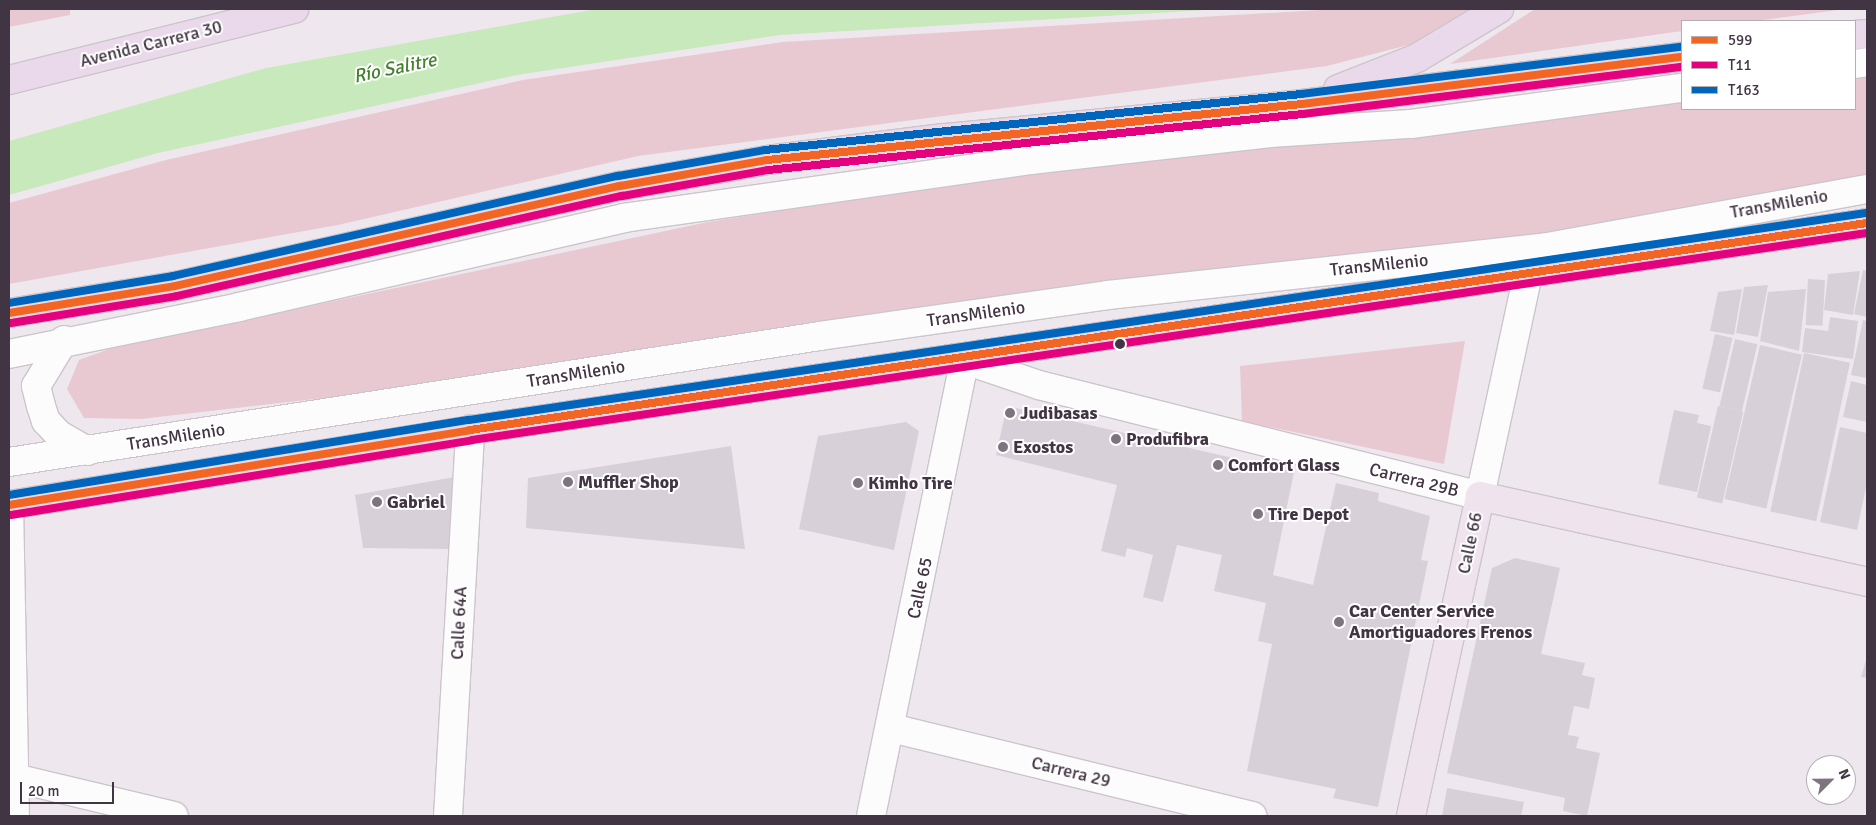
<!DOCTYPE html>
<html>
<head>
<meta charset="utf-8">
<style>
  body { margin:0 }
  #map { position:relative; width:1876px; height:825px; overflow:hidden; background:#eee8ee; font-family:Signika,sans-serif }
  div>[style] { position:absolute }
  [style*='--x'] { left:calc(var(--x)*1px); top:calc(var(--y)*1px); width:calc(var(--w)*1px); rotate:calc(var(--a)*1deg) }
  .green>* { inset:0; background:#e8c9d2 }
  .water>* { inset:0; background:#c8e9bb }
  .building>* { inset:0; background:#d7d0d8; transform-origin:0 0 }
  .roads { filter:drop-shadow(1px 0 #ccc5cc) drop-shadow(-1px 0 #ccc5cc) drop-shadow(0 1px #ccc5cc) drop-shadow(0 -1px #ccc5cc) }
  .minor>* { height:28px; margin:-14px; padding:0 14px; transform-origin:14px; border-radius:14px; background:#fcfcfc }
  .major>* { height:28px; margin:-14px; padding:0 14px; transform-origin:14px; border-radius:14px; background:#efe3ee }
  .highway>* { height:28px; margin:-14px; padding:0 14px; transform-origin:14px; border-radius:14px; background:#ead9ea }
  .bus-1>* { height:8px; margin:-4px; padding:0 4px; transform-origin:4px; border-radius:4px; background:#f26522 }
  .bus-2>* { height:8px; margin:-4px; padding:0 4px; transform-origin:4px; border-radius:4px; background:#e5007d }
  .bus-3>* { height:8px; margin:-4px; padding:0 4px; transform-origin:4px; border-radius:4px; background:#0065bd }
  .dots>* { width:14px; height:14px; translate:-50% -50%; box-sizing:border-box; border:2px solid #fff; border-radius:50% }
  span { translate:-50% -50%; white-space:nowrap; text-align:center; line-height:1.15; -webkit-text-stroke:4px #fff; paint-order:stroke }
  .street-label { font-size:18px; color:#423543 }
  .poi-label { font-size:18px; color:#423543; font-weight:700 }
  .left { translate:0 -50%; text-align:left }
  .water-label { font-size:19px; color:#42812e; font-style:italic }
  .frame { position:absolute; inset:0; border:10px solid #423543; pointer-events:none }
  .legend { position:absolute; left:1681px; top:20px; width:175px; height:90px; box-sizing:border-box; background:#fff; border:1px solid #b3aeb4; margin:0; padding:6px 9px; list-style:none; font-size:15px; color:#423543 }
  .legend li { display:flex; align-items:center; gap:10px; height:25px }
  .legend b { width:25px; border:1px solid #b3aeb4 }
  .north { position:absolute; left:1806px; top:755px; width:50px; height:50px; box-sizing:border-box; background:#fff; border:1px solid #b3aeb4; border-radius:50%; rotate:67deg; font-size:14px; font-weight:700; line-height:20px; text-align:center; color:#423543 }
  .north::after { content:''; display:block; margin:auto; width:18px; height:22px; background:#7e747f; clip-path:polygon(50% 0,100% 100%,50% 72%,0 100%) }
  .scale { position:absolute; left:20px; top:782px; width:94px; height:22px; box-sizing:border-box; border:2px solid #423543; border-top:0; padding-left:6px; font-size:15px; line-height:18px; white-space:nowrap; color:#423543; -webkit-text-stroke:4px #fff; paint-order:stroke }
</style>
</head>
<body>
<div id="map">
  <div class="green">
    <i style="clip-path:polygon(9px 9px,70px 9px,70px 15px,9px 27px)"></i>
    <i style="clip-path:polygon(1336px 9px,1469px 9px,1416px 43px,1327px 66px,638px 156px,338px 225px,9px 284px,9px 203px,166px 160px,523px 80px,783px 42px)"></i>
    <i style="clip-path:polygon(1535px 9px,1846px 9px,1756px 21px,1682px 21px,1682px 31px,1450px 64px)"></i>
    <i style="clip-path:polygon(1867px 72px,1867px 179px,1582px 231px,470px 381px,141px 419px,84px 418px,67px 389px,79px 360px,112px 348px,708px 222px,951px 184px,1682px 97px,1682px 109px,1855px 109px,1855px 73px)"></i>
    <i style="clip-path:polygon(1465px 341px,1444px 464px,1242px 421px,1240px 366px)"></i>
  </div>
  <div class="water">
    <i style="clip-path:polygon(597px 9px,1225px 9px,780px 35px,517px 75px,158px 153px,9px 195px,9px 141px,266px 68px)"></i>
  </div>
  <div class="building">
    <i style="clip-path:polygon(1863px 270px,1867px 271px,1867px 317px,1854px 314px)"></i>
    <i style="clip-path:polygon(1860px 271px,1853px 315px,1824px 310px,1828px 274px)"></i>
    <i style="left:1808px;top:279px;width:17px;height:46px;rotate:3deg"></i>
    <i style="clip-path:polygon(1768px 285px,1758px 337px,1736px 333px,1744px 287px)"></i>
    <i style="clip-path:polygon(1742px 289px,1734px 335px,1710px 331px,1718px 292px)"></i>
    <i style="clip-path:polygon(1806px 289px,1799px 351px,1760px 341px,1768px 292px)"></i>
    <i style="clip-path:polygon(1830px 317px,1858px 321px,1853px 359px,1802px 352px,1805px 328px,1828px 331px)"></i>
    <i style="clip-path:polygon(1863px 320px,1867px 321px,1867px 378px,1851px 375px)"></i>
    <i style="left:1715px;top:334px;width:18px;height:56px;rotate:13deg"></i>
    <i style="left:1735px;top:339px;width:23px;height:69px;rotate:13deg"></i>
    <i style="left:1760px;top:345px;width:43px;height:158px;rotate:13deg"></i>
    <i style="left:1804px;top:353px;width:47px;height:162px;rotate:12deg"></i>
    <i style="clip-path:polygon(1851px 381px,1867px 385px,1867px 422px,1843px 417px)"></i>
    <i style="left:1718px;top:406px;width:26px;height:94px;rotate:13deg"></i>
    <i style="clip-path:polygon(1012px 407px,1294px 472px,1273px 575px,1313px 585px,1336px 483px,1379px 493px,1378px 501px,1430px 516px,1421px 560px,1428px 561px,1378px 807px,1333px 798px,1336px 789px,1247px 771px,1272px 644px,1258px 641px,1266px 603px,1214px 591px,1222px 555px,1177px 545px,1163px 602px,1143px 597px,1153px 555px,1127px 548px,1125px 557px,1101px 551px,1117px 485px,996px 455px,1006px 410px)"></i>
    <i style="clip-path:polygon(1674px 410px,1699px 415px,1697px 423px,1711px 426px,1697px 492px,1658px 484px)"></i>
    <i style="clip-path:polygon(906px 422px,919px 431px,894px 550px,799px 529px,818px 436px)"></i>
    <i style="clip-path:polygon(1840px 427px,1867px 433px,1867px 483px,1857px 530px,1820px 522px)"></i>
    <i style="clip-path:polygon(731px 446px,745px 549px,526px 528px,528px 478px)"></i>
    <i style="clip-path:polygon(460px 476px,453px 549px,363px 548px,355px 495px)"></i>
    <i style="clip-path:polygon(1515px 558px,1560px 568px,1541px 654px,1585px 663px,1582px 675px,1595px 678px,1589px 709px,1574px 706px,1568px 735px,1579px 737px,1576px 748px,1600px 753px,1587px 816px,1563px 811px,1565px 798px,1447px 773px,1492px 568px)"></i>
    <i style="clip-path:polygon(1867px 657px,1867px 678px,1861px 677px)"></i>
    <i style="clip-path:polygon(1447px 788px,1524px 802px,1521px 816px,1442px 816px)"></i>
  </div>
  <div class="roads">
    <div class="minor">
      <i style="--x:1855;--y:64;--w:12;--a:-9"></i>
      <i style="--x:64;--y:340;--w:54;--a:121.3"></i>
      <i style="--x:36;--y:386;--w:21;--a:76"></i>
      <i style="--x:41;--y:406;--w:16;--a:72"></i>
      <i style="--x:46;--y:421;--w:18;--a:47"></i>
      <i style="--x:58;--y:434;--w:34;--a:30"></i>
      <i style="--x:9;--y:354;--w:235;--a:-11.5"></i>
      <i style="--x:239;--y:307;--w:395;--a:-13"></i>
      <i style="--x:624;--y:218;--w:410;--a:-8.1"></i>
      <i style="--x:1030;--y:160;--w:242;--a:-6.4"></i>
      <i style="--x:1270;--y:133;--w:141;--a:-3.7"></i>
      <i style="--x:1411;--y:124;--w:273;--a:-7.6"></i>
      <i style="--x:9;--y:462;--w:821;--a:-8.83"></i>
      <i style="--x:820;--y:336;--w:291;--a:-8.1"></i>
      <i style="--x:1108;--y:295;--w:437;--a:-6.2"></i>
      <i style="--x:1542;--y:248;--w:330;--a:-10.3"></i>
      <i style="--x:9;--y:504;--w:312;--a:88.9"></i>
      <i style="--x:891;--y:728;--w:372;--a:13.7"></i>
      <i style="--x:15;--y:778;--w:163;--a:13.4"></i>
      <i style="--x:448;--y:816;--w:387;--a:-86.7"></i>
      <i style="--x:871;--y:816;--w:466;--a:-78.4"></i>
      <i style="--x:965;--y:360;--w:78;--a:18.7"></i>
      <i style="--x:1039;--y:385;--w:455;--a:14.1"></i>
      <i style="--x:1480;--y:496;--w:231;--a:-77.8"></i>
    </div>
    <div class="major">
      <i style="--x:1411;--y:816;--w:327;--a:-77.8"></i>
      <i style="--x:1480;--y:496;--w:396;--a:12.5"></i>
    </div>
    <div class="highway">
      <i style="--x:1855;--y:35;--w:12;--a:-5"></i>
      <i style="--x:9;--y:80;--w:294;--a:-14"></i>
      <i style="--x:1338;--y:89;--w:85;--a:-21.4"></i>
      <i style="--x:1417;--y:58;--w:96;--a:-30.9"></i>
      <i style="--x:9;--y:313;--w:168;--a:-9.2"></i>
      <i style="--x:175;--y:286;--w:456;--a:-12.7"></i>
      <i style="--x:620;--y:186;--w:149;--a:-10"></i>
      <i style="--x:767;--y:160;--w:178;--a:-7.1"></i>
      <i style="--x:944;--y:138;--w:360;--a:-5.4"></i>
      <i style="--x:1302;--y:104;--w:383;--a:-7.1"></i>
      <i style="--x:9;--y:505;--w:467;--a:-9.2"></i>
      <i style="--x:470;--y:430;--w:1412;--a:-8.43"></i>
    </div>
  </div>
  <div class="bus-1">
    <i style="--x:9;--y:313;--w:168;--a:-9.2"></i>
    <i style="--x:175;--y:286;--w:456;--a:-12.7"></i>
    <i style="--x:620;--y:186;--w:149;--a:-10"></i>
    <i style="--x:767;--y:160;--w:538;--a:-5.98"></i>
    <i style="--x:1302;--y:104;--w:383;--a:-7.1"></i>
    <i style="--x:9;--y:505;--w:467;--a:-9.2"></i>
    <i style="--x:470;--y:430;--w:1412;--a:-8.43"></i>
  </div>
  <div class="bus-2">
    <i style="--x:11;--y:323;--w:168;--a:-9.2"></i>
    <i style="--x:177;--y:296;--w:456;--a:-12.7"></i>
    <i style="--x:622;--y:196;--w:148;--a:-10.1"></i>
    <i style="--x:768;--y:170;--w:538;--a:-5.98"></i>
    <i style="--x:1303;--y:114;--w:382;--a:-7.1"></i>
    <i style="--x:11;--y:515;--w:467;--a:-9.2"></i>
    <i style="--x:472;--y:440;--w:1410;--a:-8.44"></i>
  </div>
  <div class="bus-3">
    <i style="--x:9;--y:303;--w:166;--a:-9.3"></i>
    <i style="--x:173;--y:276;--w:456;--a:-12.7"></i>
    <i style="--x:618;--y:176;--w:149;--a:-10"></i>
    <i style="--x:765;--y:150;--w:539;--a:-5.96"></i>
    <i style="--x:1301;--y:94;--w:383;--a:-7.1"></i>
    <i style="--x:9;--y:495;--w:466;--a:-9.3"></i>
    <i style="--x:469;--y:420;--w:1412;--a:-8.43"></i>
  </div>
  <div class="dots">
    <i style="left:1120px;top:344px;background:#423543"></i>
    <i style="left:1010px;top:413px;background:#7e747f"></i>
    <i style="left:1116px;top:439px;background:#7e747f"></i>
    <i style="left:1003px;top:447px;background:#7e747f"></i>
    <i style="left:1218px;top:465px;background:#7e747f"></i>
    <i style="left:568px;top:482px;background:#7e747f"></i>
    <i style="left:858px;top:483px;background:#7e747f"></i>
    <i style="left:377px;top:502px;background:#7e747f"></i>
    <i style="left:1258px;top:514px;background:#7e747f"></i>
    <i style="left:1339px;top:622px;background:#7e747f"></i>
  </div>
  <div class="street-label">
    <span style="left:151px;top:44px;rotate:-14deg">Avenida Carrera 30</span>
    <span style="left:1779px;top:204px;rotate:-10deg">TransMilenio</span>
    <span style="left:1379px;top:265px;rotate:-6deg">TransMilenio</span>
    <span style="left:976px;top:314px;rotate:-8deg">TransMilenio</span>
    <span style="left:576px;top:374px;rotate:-9deg">TransMilenio</span>
    <span style="left:176px;top:437px;rotate:-9deg">TransMilenio</span>
    <span style="left:1414px;top:480px;rotate:14deg">Carrera 29B</span>
    <span style="left:1470px;top:543px;rotate:-78deg">Calle 66</span>
    <span style="left:920px;top:588px;rotate:-78deg">Calle 65</span>
    <span style="left:459px;top:623px;rotate:-87deg">Calle 64A</span>
    <span style="left:1071px;top:772px;rotate:14deg">Carrera 29</span>
  </div>
  <div class="poi-label">
    <span class="left" style="left:1020px;top:413px">Judibasas</span>
    <span class="left" style="left:1126px;top:439px">Produfibra</span>
    <span class="left" style="left:1013px;top:447px">Exostos</span>
    <span class="left" style="left:1228px;top:465px">Comfort Glass</span>
    <span class="left" style="left:578px;top:482px">Muffler Shop</span>
    <span class="left" style="left:868px;top:483px">Kimho Tire</span>
    <span class="left" style="left:387px;top:502px">Gabriel</span>
    <span class="left" style="left:1268px;top:514px">Tire Depot</span>
    <span class="left" style="left:1349px;top:622px">Car Center Service<br>Amortiguadores Frenos</span>
  </div>
  <div class="water-label">
    <span style="left:395px;top:69px;rotate:-12deg">Río Salitre</span>
  </div>
  <div class="frame"></div>
  <ul class="legend">
  <li><b style="height:6px;background:#f26522"></b>599</li>
  <li><b style="height:6px;background:#e5007d"></b>T11</li>
  <li><b style="height:6px;background:#0065bd"></b>T163</li>
  </ul>
  <div class="north">N</div>
  <div class="scale">20 m</div>
</div>
</body>
</html>
